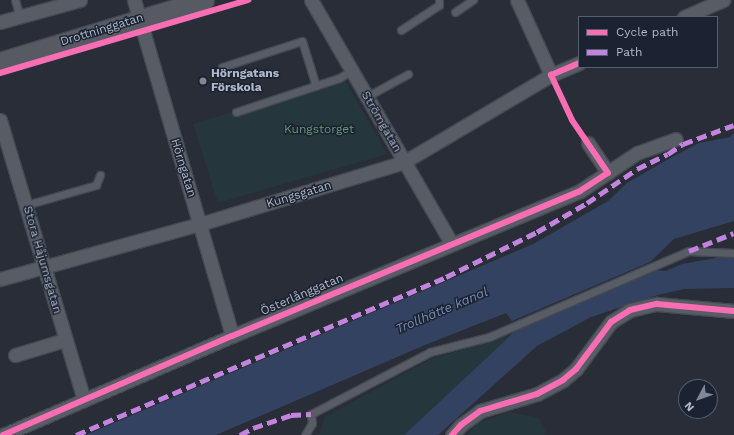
<!DOCTYPE html>
<html>
<head>
<meta charset="utf-8">
<style>
  body { margin:0 }
  #map { position:relative; width:734px; height:435px; overflow:hidden; background:#282d37; font-family:"Work Sans",sans-serif }
  div>[style] { position:absolute }
  [style*='--x'] { left:calc(var(--x)*1px); top:calc(var(--y)*1px); width:calc(var(--w)*1px); rotate:calc(var(--a)*1deg) }
  .green>* { inset:0; background:#25373d }
  .water>* { inset:0; background:#344261 }
  .roads { filter:drop-shadow(1px 0 #444850) drop-shadow(-1px 0 #444850) drop-shadow(0 1px #444850) drop-shadow(0 -1px #444850) }
  .lane>* { height:7px; margin:-3.5px; padding:0 3.5px; transform-origin:3.5px; border-radius:3.5px; background:#585c65 }
  .street>* { height:13px; margin:-6.5px; padding:0 6.5px; transform-origin:6.5px; border-radius:6.5px; background:#585c65 }
  .secondary>* { height:19px; margin:-9.5px; padding:0 9.5px; transform-origin:9.5px; border-radius:9.5px; background:#575a63 }
  .quiet>* { height:5px; margin-top:-2.5px; transform-origin:0; background:repeating-linear-gradient(90deg,#c483df 0 10px,transparent 0 15px) }
  .cycleway>* { height:6px; margin:-3px; padding:0 3px; transform-origin:3px; border-radius:3px; background:#f96db3 }
  .dots>* { width:11px; height:11px; translate:-50% -50%; box-sizing:border-box; border:2px solid #1b2231; border-radius:50% }
  span { translate:-50% -50%; white-space:nowrap; text-align:center; line-height:1.15; -webkit-text-stroke:3px #1b2231; paint-order:stroke }
  .street-label { font-size:12px; color:#b1b8c8 }
  .poi-label { font-size:12px; color:#b1b8c8; font-weight:700 }
  .left { translate:0 -50%; text-align:left }
  .park-label { font-size:12px; color:#679a78 }
  .water-label { font-size:13px; color:#788bb2; font-style:italic }
  .legend { position:absolute; left:578px; top:16px; width:140px; height:52px; box-sizing:border-box; background:#1b2231; border:1px solid #575e6d; margin:0; padding:5px 7px; list-style:none; font-size:12px; color:#b1b8c8 }
  .legend li { display:flex; align-items:center; gap:8px; height:20px }
  .legend b { width:20px; border:1px solid #575e6d }
  .north { position:absolute; left:678px; top:379px; width:40px; height:40px; box-sizing:border-box; background:#1b2231; border:1px solid #575e6d; border-radius:50%; rotate:229deg; font-size:11px; font-weight:700; line-height:16px; text-align:center; color:#b1b8c8 }
  .north::after { content:''; display:block; margin:auto; width:14px; height:18px; background:#818795; clip-path:polygon(50% 0,100% 100%,50% 72%,0 100%) }
</style>
</head>
<body>
<div id="map">
  <div class="green">
    <i style="clip-path:polygon(344px 78px,387px 154px,218px 203px,193px 124px)"></i>
    <i style="clip-path:polygon(511px 335px,404px 435px,319px 435px,325px 417px,431px 359px)"></i>
    <i style="clip-path:polygon(510px 412px,539px 418px,546px 432px,544px 435px,467px 435px,478px 423px)"></i>
  </div>
  <div class="water">
    <i style="clip-path:polygon(734px 133px,734px 221px,674px 239px,650px 262px,512px 321px,506px 313px,425px 345px,216px 435px,86px 435px,533px 244px,608px 201px,627px 183px,674px 156px,699px 143px,730px 137px)"></i>
    <i style="clip-path:polygon(716px 258px,734px 258px,734px 288px,684px 289px,658px 295px,591px 317px,537px 346px,438px 435px,404px 435px,511px 335px,516px 327px,652px 270px,666px 271px,682px 264px)"></i>
  </div>
  <div class="roads">
    <div class="lane">
      <i style="--x:15;--y:0;--w:18;--a:74"></i>
      <i style="--x:455;--y:12;--w:22;--a:-34"></i>
      <i style="--x:401;--y:30;--w:45;--a:-33.3"></i>
      <i style="--x:439;--y:5;--w:5;--a:-90"></i>
      <i style="--x:222;--y:67;--w:84;--a:-18"></i>
      <i style="--x:302;--y:41;--w:47;--a:72.7"></i>
      <i style="--x:366;--y:97;--w:48;--a:-28.7"></i>
      <i style="--x:236;--y:112;--w:108;--a:-18.3"></i>
      <i style="--x:339;--y:78;--w:14;--a:-30"></i>
      <i style="--x:26;--y:205;--w:73;--a:-15.9"></i>
      <i style="--x:96;--y:185;--w:11;--a:-68"></i>
      <i style="--x:305;--y:435;--w:14;--a:-60"></i>
      <i style="--x:312;--y:423;--w:9;--a:-96"></i>
      <i style="--x:311;--y:414;--w:134;--a:-27.5"></i>
      <i style="--x:430;--y:352;--w:61;--a:-14.3"></i>
      <i style="--x:489;--y:337;--w:218;--a:-23.3"></i>
      <i style="--x:689;--y:251;--w:45;--a:2.5"></i>
    </div>
    <div class="street">
      <i style="--x:134;--y:0;--w:350;--a:73.7"></i>
      <i style="--x:311;--y:0;--w:282;--a:60"></i>
      <i style="--x:517;--y:0;--w:82;--a:65.6"></i>
      <i style="--x:684;--y:17;--w:43;--a:-23.6"></i>
      <i style="--x:0;--y:22;--w:83;--a:-15.4"></i>
      <i style="--x:0;--y:120;--w:292;--a:73.3"></i>
      <i style="--x:588;--y:143;--w:36;--a:56"></i>
      <i style="--x:0;--y:279;--w:207;--a:-15.4"></i>
      <i style="--x:200;--y:224;--w:213;--a:-16.9"></i>
      <i style="--x:404;--y:162;--w:171;--a:-30.6"></i>
      <i style="--x:551;--y:75;--w:30;--a:-23"></i>
      <i style="--x:15;--y:355;--w:52;--a:-16.7"></i>
      <i style="--x:3;--y:435;--w:249;--a:-23.4"></i>
      <i style="--x:232;--y:336;--w:377;--a:-22.6"></i>
      <i style="--x:580;--y:191;--w:69;--a:-33.7"></i>
      <i style="--x:637;--y:153;--w:41;--a:-19.7"></i>
      <i style="--x:452;--y:435;--w:13;--a:-48"></i>
      <i style="--x:461;--y:425;--w:24;--a:-36"></i>
      <i style="--x:480;--y:411;--w:59;--a:-16.6"></i>
      <i style="--x:537;--y:394;--w:30;--a:-28"></i>
      <i style="--x:563;--y:380;--w:17;--a:-40"></i>
      <i style="--x:576;--y:369;--w:59;--a:-53.3"></i>
      <i style="--x:611;--y:322;--w:22;--a:-32"></i>
      <i style="--x:630;--y:310;--w:28;--a:-13"></i>
      <i style="--x:657;--y:304;--w:77;--a:5.2"></i>
    </div>
    <div class="secondary">
      <i style="--x:0;--y:62;--w:213;--a:-16.9"></i>
    </div>
  </div>
  <div class="quiet">
    <i style="--x:689;--y:251;--w:48;--a:-21.8"></i>
    <i style="--x:76;--y:435;--w:402;--a:-23.1"></i>
    <i style="--x:446;--y:277;--w:102;--a:-26.3"></i>
    <i style="--x:537;--y:232;--w:58;--a:-30.1"></i>
    <i style="--x:587;--y:203;--w:60;--a:-34.2"></i>
    <i style="--x:637;--y:169;--w:34;--a:-26"></i>
    <i style="--x:668;--y:154;--w:18;--a:-34"></i>
    <i style="--x:683;--y:144;--w:54;--a:-20.4"></i>
    <i style="--x:240;--y:435;--w:15;--a:-28"></i>
    <i style="--x:253;--y:428;--w:40;--a:-18.9"></i>
    <i style="--x:291;--y:415;--w:20;--a:-3"></i>
  </div>
  <div class="cycleway">
    <i style="--x:0;--y:73;--w:259;--a:-16.4"></i>
    <i style="--x:3;--y:435;--w:249;--a:-23.4"></i>
    <i style="--x:232;--y:336;--w:377;--a:-22.6"></i>
    <i style="--x:580;--y:191;--w:33;--a:-33"></i>
    <i style="--x:608;--y:173;--w:64;--a:-124.2"></i>
    <i style="--x:572;--y:120;--w:50;--a:-115"></i>
    <i style="--x:551;--y:75;--w:30;--a:-23"></i>
    <i style="--x:452;--y:435;--w:13;--a:-48"></i>
    <i style="--x:461;--y:425;--w:24;--a:-36"></i>
    <i style="--x:480;--y:411;--w:59;--a:-16.6"></i>
    <i style="--x:537;--y:394;--w:30;--a:-28"></i>
    <i style="--x:563;--y:380;--w:17;--a:-40"></i>
    <i style="--x:576;--y:369;--w:59;--a:-53.3"></i>
    <i style="--x:611;--y:322;--w:22;--a:-32"></i>
    <i style="--x:630;--y:310;--w:28;--a:-13"></i>
    <i style="--x:657;--y:304;--w:77;--a:5.2"></i>
  </div>
  <div class="dots">
    <i style="left:203px;top:81px;background:#818795"></i>
  </div>
  <div class="street-label">
    <span style="left:102px;top:30px;rotate:-17deg">Drottninggatan</span>
    <span style="left:381px;top:122px;rotate:60deg">Strömgatan</span>
    <span style="left:183px;top:168px;rotate:73deg">Hörngatan</span>
    <span style="left:299px;top:195px;rotate:-17deg">Kungsgatan</span>
    <span style="left:42px;top:260px;rotate:74deg">Stora Håjumsgatan</span>
    <span style="left:302px;top:295px;rotate:-23deg">Österlånggatan</span>
  </div>
  <div class="poi-label">
    <span class="left" style="left:211px;top:81px">Hörngatans<br>Förskola</span>
  </div>
  <div class="park-label">
    <span style="left:319px;top:130px">Kungstorget</span>
  </div>
  <div class="water-label">
    <span style="left:442px;top:311px;rotate:-23deg">Trollhätte kanal</span>
  </div>
  <ul class="legend">
  <li><b style="height:5px;background:#f96db3"></b>Cycle path</li>
  <li><b style="height:5px;background:#c483df"></b>Path</li>
  </ul>
  <div class="north">N</div>
</div>
</body>
</html>
